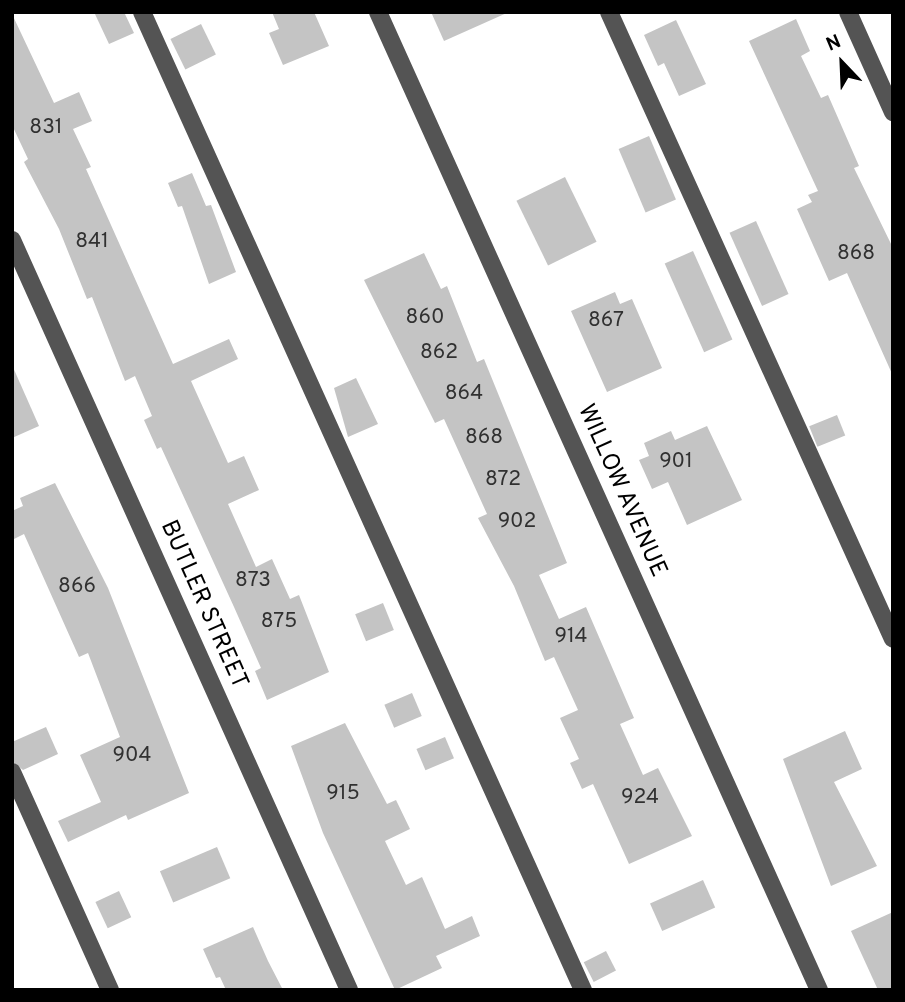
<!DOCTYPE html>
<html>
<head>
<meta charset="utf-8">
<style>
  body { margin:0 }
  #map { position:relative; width:905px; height:1002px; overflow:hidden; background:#fff; font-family:Overpass,sans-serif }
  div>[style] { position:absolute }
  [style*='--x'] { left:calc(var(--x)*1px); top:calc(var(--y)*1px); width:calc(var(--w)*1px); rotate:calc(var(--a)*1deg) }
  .building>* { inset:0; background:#c4c4c4; transform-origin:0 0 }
  .minor>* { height:18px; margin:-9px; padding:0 9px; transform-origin:9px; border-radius:9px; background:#545454 }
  span { translate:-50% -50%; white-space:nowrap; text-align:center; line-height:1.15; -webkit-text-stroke:7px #fff; paint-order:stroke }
  .number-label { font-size:21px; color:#313131 }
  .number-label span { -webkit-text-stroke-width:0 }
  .street-label { font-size:24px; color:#000 }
  .frame { position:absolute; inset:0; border:14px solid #000; pointer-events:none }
  .north { position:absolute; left:807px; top:28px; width:70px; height:70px; -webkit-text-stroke:5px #fff; paint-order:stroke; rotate:337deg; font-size:19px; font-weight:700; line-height:28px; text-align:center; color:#000 }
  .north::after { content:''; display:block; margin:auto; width:24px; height:32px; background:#000; clip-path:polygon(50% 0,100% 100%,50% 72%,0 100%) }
</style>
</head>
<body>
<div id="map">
  <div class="building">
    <i style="clip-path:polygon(94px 12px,124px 12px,134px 33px,109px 44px)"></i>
    <i style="clip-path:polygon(272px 12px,314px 12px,329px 46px,283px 65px,269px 33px,279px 29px)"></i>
    <i style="clip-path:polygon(431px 12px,509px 12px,444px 41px)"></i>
    <i style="clip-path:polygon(12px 14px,54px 103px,79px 92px,92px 121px,73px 129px,91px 167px,86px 169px,173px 364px,229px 339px,238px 359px,191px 381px,228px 463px,244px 456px,259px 490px,228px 504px,256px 567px,272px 559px,290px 599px,299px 595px,329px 672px,267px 700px,255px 671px,261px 668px,234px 607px,161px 447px,157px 449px,144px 420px,152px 416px,135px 376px,125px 381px,92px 297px,87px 299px,59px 229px,24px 162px,28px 159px,12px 125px)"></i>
    <i style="clip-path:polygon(796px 19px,810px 51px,801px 56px,821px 98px,828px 95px,859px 166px,854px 168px,893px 248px,893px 376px,847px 273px,829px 281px,797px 209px,812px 202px,808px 195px,818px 191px,749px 41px)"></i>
    <i style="clip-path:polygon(676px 20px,706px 84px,679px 96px,664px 63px,658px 66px,644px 35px)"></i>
    <i style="left:201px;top:24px;width:34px;height:34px;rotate:64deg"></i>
    <i style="left:649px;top:136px;width:69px;height:33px;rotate:67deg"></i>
    <i style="clip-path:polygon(192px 173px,206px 206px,211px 205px,236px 272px,209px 284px,182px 206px,178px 207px,168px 183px)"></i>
    <i style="left:565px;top:177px;width:72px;height:54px;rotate:64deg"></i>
    <i style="left:756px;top:221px;width:80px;height:29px;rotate:66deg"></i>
    <i style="left:693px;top:251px;width:97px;height:31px;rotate:66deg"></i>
    <i style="clip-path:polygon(424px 253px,441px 289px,447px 286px,477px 362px,484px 359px,567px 563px,539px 575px,559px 619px,586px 607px,634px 718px,620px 724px,643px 775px,658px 768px,692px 836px,629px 864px,593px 784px,582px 789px,570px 763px,579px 759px,560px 718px,578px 710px,554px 657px,545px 661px,514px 586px,478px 518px,487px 514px,444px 419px,435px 423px,364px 280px)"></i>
    <i style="clip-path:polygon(615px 292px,620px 304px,632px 299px,662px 368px,607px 392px,571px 311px)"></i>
    <i style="clip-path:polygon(12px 365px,39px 426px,12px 438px)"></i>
    <i style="clip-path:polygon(356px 378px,378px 424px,348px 437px,334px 388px)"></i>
    <i style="left:837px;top:415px;width:22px;height:30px;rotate:68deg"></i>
    <i style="clip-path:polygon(707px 426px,742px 500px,687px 525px,668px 482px,652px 489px,639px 460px,649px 456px,644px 443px,671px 431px,675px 440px)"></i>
    <i style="clip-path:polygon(55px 483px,108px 588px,189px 793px,128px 820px,126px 815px,68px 842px,58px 821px,101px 802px,80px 755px,120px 737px,88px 653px,79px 657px,24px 534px,12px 540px,12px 511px,23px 506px,20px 498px)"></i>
    <i style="left:383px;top:603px;width:29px;height:30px;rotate:68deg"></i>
    <i style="left:412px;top:693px;width:25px;height:30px;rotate:67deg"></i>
    <i style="clip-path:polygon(345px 723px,387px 804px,396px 800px,410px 829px,385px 841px,406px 885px,422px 877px,445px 929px,472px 916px,480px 936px,436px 956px,442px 968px,395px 990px,323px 833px,291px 746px)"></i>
    <i style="clip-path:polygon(46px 727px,58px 754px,23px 770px,12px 761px,12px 742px)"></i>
    <i style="clip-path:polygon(845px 731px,862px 769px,834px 782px,877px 866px,831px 886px,783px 759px)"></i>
    <i style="left:445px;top:737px;width:23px;height:31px;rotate:67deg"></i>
    <i style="left:217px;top:847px;width:34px;height:62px;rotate:67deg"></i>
    <i style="left:703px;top:880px;width:30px;height:58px;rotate:66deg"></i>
    <i style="left:119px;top:891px;width:29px;height:26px;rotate:65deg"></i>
    <i style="clip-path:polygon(893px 912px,893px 990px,878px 990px,851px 931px)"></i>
    <i style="clip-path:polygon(253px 927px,268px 961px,283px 990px,226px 990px,220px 977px,216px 978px,203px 949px)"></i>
    <i style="left:606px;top:951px;width:22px;height:25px;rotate:63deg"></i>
  </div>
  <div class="minor">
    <i style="--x:142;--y:12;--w:1073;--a:65.73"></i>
    <i style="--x:378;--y:12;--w:1073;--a:65.73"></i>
    <i style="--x:609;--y:12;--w:688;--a:65.63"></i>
    <i style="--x:848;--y:12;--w:110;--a:65.8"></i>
    <i style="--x:12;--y:240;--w:822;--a:65.8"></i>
    <i style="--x:12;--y:772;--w:239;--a:65.8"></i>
  </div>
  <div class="number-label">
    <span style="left:46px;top:128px">831</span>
    <span style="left:92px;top:242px">841</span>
    <span style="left:856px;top:254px">868</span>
    <span style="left:425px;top:318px">860</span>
    <span style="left:606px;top:321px">867</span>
    <span style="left:439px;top:353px">862</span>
    <span style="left:464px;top:394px">864</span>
    <span style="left:484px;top:438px">868</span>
    <span style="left:676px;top:462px">901</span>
    <span style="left:503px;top:480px">872</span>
    <span style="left:517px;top:522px">902</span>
    <span style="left:253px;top:581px">873</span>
    <span style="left:77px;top:587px">866</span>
    <span style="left:279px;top:622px">875</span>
    <span style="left:571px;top:637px">914</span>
    <span style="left:132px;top:756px">904</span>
    <span style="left:343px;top:794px">915</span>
    <span style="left:640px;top:798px">924</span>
  </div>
  <div class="street-label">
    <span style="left:621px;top:491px;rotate:66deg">WILLOW AVENUE</span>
    <span style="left:203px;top:605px;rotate:66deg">BUTLER STREET</span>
  </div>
  <div class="frame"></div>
  <div class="north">N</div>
</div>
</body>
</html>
